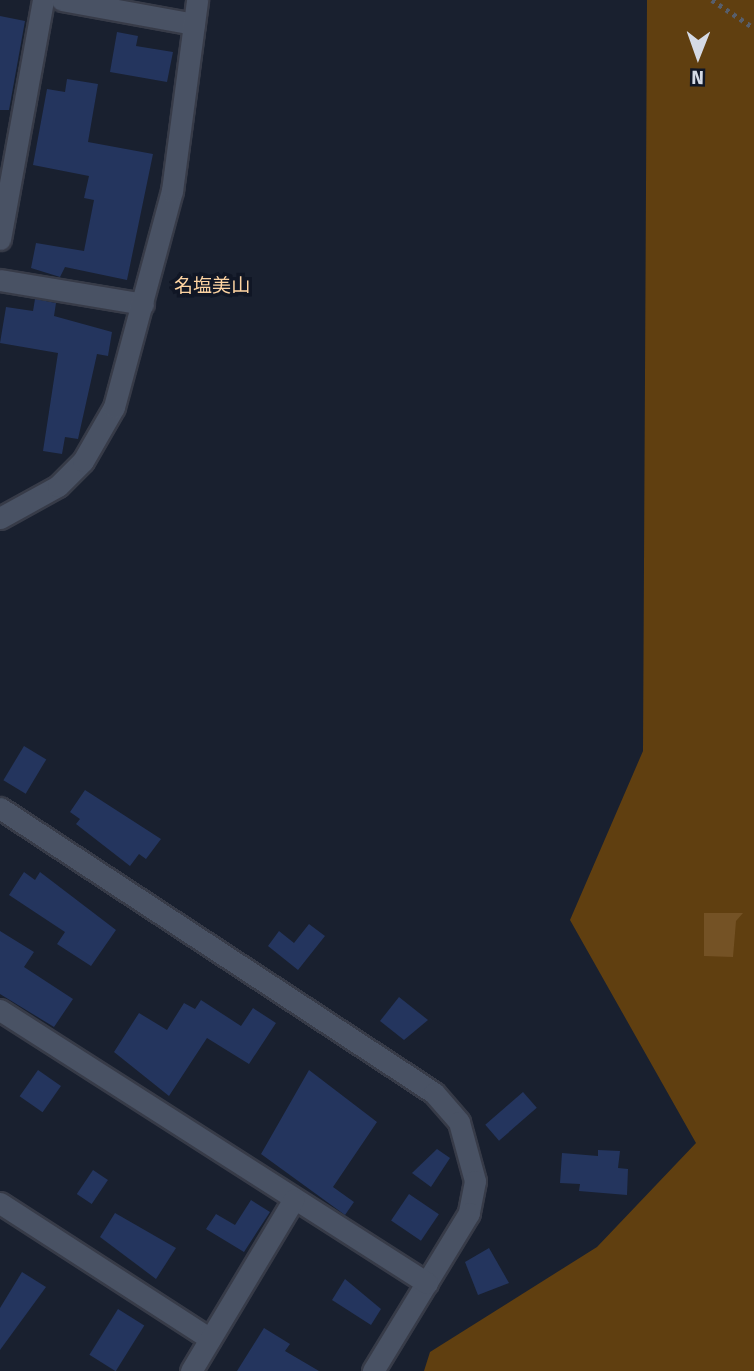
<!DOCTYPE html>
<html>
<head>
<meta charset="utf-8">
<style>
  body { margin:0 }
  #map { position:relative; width:754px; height:1371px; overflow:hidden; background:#19202f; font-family:"Fira Sans","Noto Sans JP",sans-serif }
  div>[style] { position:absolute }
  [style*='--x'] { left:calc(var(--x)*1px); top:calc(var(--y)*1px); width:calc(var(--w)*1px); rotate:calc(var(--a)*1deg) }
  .forest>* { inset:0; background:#603f10 }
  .water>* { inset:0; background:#745225 }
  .building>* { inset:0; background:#24355e; transform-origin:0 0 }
  .path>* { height:4.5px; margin-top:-2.25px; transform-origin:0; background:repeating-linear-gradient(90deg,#575e6b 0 3.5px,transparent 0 8.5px) }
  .roads { filter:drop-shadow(2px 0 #373b48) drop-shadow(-2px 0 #373b48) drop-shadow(0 2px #373b48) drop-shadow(0 -2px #373b48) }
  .minor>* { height:21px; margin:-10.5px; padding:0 10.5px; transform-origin:10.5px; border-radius:10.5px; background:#495264 }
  span { translate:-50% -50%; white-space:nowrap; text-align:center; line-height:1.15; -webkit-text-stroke:7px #101625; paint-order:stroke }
  .neighbourhood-label { font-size:19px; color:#fed4a2 }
  .north { position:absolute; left:663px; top:21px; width:70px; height:70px; -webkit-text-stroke:5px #101625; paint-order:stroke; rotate:181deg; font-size:19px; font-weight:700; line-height:28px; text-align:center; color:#d5dae5 }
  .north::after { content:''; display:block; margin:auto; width:24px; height:32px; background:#d5dae5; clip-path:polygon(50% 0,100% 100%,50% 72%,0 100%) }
</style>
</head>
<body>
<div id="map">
  <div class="forest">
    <i style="clip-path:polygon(647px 0,754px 0,754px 1371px,424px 1371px,430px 1352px,597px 1247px,696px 1143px,570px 920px,643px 751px)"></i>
  </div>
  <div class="water">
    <i style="clip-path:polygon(704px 913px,743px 913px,736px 921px,733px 957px,704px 956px)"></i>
  </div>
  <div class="building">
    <i style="clip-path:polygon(0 16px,25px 21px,9px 110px,0 110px)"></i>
    <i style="clip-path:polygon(117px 32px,138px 36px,136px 46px,173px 52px,167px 82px,110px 72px)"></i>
    <i style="clip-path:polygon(67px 79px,98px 84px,88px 142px,153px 154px,127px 280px,65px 267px,60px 277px,31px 268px,36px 243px,84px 251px,94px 200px,84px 198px,89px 176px,33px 165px,47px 89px,65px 92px)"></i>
    <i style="clip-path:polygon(35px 299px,56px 303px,54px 316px,112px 332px,108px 356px,97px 354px,78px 439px,65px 437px,62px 454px,43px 451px,58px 353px,0 343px,6px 307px,33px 311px)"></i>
    <i style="left:24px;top:746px;width:26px;height:40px;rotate:31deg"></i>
    <i style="clip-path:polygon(85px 790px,161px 839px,146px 859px,139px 854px,130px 866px,76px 824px,80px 819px,70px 812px)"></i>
    <i style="clip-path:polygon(24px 872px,35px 880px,40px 872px,116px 930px,91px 966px,57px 944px,65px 932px,9px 895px)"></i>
    <i style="clip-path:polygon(309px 924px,325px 936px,298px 970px,268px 946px,279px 931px,294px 943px)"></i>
    <i style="clip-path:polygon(0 931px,34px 952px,24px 967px,73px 999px,54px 1027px,0 994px)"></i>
    <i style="clip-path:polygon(399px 997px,428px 1020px,404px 1040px,380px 1021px)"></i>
    <i style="clip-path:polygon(201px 1000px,241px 1026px,253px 1008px,276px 1023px,249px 1064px,207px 1038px,169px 1096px,114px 1052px,139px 1013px,167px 1030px,184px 1003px,195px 1009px)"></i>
    <i style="left:38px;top:1070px;width:28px;height:32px;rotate:35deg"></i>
    <i style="clip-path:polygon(309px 1070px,377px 1122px,333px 1187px,354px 1202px,345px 1215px,261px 1154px)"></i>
    <i style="left:523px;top:1092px;width:21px;height:50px;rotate:49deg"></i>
    <i style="clip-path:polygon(437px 1149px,450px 1158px,431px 1187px,412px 1173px)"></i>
    <i style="clip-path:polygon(598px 1150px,620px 1151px,618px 1168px,628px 1169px,627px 1195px,579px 1191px,580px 1184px,560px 1183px,562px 1153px,598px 1156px)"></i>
    <i style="left:93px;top:1170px;width:18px;height:29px;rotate:34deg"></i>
    <i style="left:409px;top:1194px;width:36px;height:32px;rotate:34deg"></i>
    <i style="clip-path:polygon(251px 1200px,270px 1212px,244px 1252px,206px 1229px,216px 1214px,235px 1225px)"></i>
    <i style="clip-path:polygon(115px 1213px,176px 1248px,156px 1279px,100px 1237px)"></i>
    <i style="clip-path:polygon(489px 1248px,509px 1283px,478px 1295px,465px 1262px)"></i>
    <i style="clip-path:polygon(22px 1272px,46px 1287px,0 1350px,0 1308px)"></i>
    <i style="clip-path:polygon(345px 1279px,381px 1309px,371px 1325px,332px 1300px)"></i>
    <i style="left:118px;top:1309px;width:31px;height:54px;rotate:32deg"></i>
    <i style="clip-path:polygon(264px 1328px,290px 1344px,285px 1351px,319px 1371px,237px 1371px)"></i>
  </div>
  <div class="path">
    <i style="--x:712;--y:0;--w:50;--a:33.7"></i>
  </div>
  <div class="roads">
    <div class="minor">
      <i style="--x:62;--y:0;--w:134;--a:10.3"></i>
      <i style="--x:0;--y:239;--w:243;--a:-79.8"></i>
      <i style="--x:0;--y:280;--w:145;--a:9.5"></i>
      <i style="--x:0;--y:518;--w:66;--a:-28.9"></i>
      <i style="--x:58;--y:486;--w:35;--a:-45"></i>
      <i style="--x:83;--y:461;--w:62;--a:-60.1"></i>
      <i style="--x:114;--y:407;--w:224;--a:-75"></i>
      <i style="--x:172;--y:191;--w:193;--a:-82.5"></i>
      <i style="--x:0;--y:808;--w:519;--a:33.29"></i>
      <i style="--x:434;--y:1093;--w:38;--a:49"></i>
      <i style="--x:459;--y:1122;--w:61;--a:74.8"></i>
      <i style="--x:475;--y:1181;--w:33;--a:101"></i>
      <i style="--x:469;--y:1213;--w:185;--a:121.3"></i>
      <i style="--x:0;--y:1010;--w:507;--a:32.59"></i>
      <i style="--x:0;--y:1203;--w:250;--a:32.9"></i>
      <i style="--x:191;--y:1371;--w:200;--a:-59.1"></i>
    </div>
  </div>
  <div class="neighbourhood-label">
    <span style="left:212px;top:286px">名塩美山</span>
  </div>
  <div class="north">N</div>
</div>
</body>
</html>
